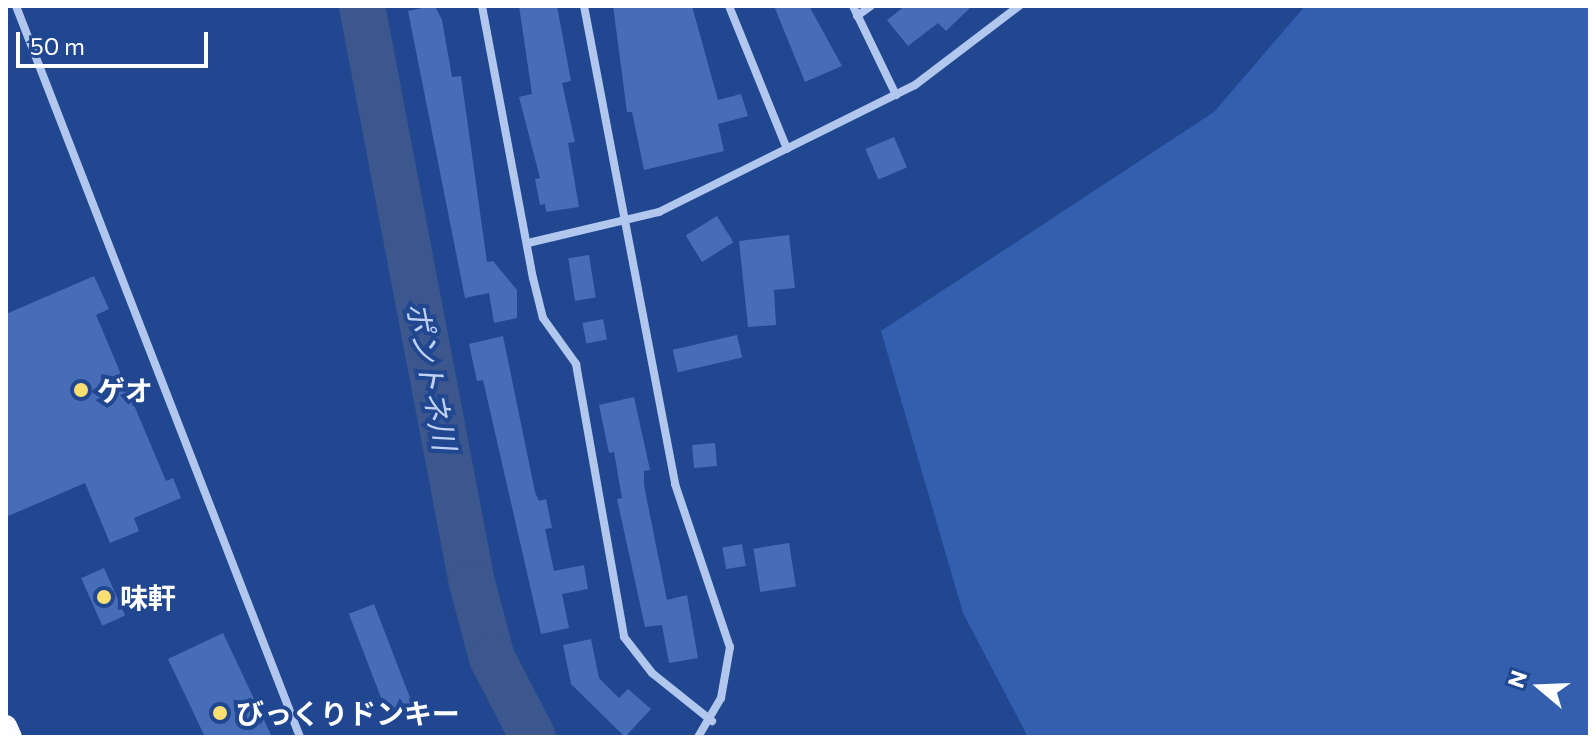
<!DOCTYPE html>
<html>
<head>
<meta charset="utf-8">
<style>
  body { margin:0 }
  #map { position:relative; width:1596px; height:743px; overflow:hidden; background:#214791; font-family:Commissioner,"Noto Sans JP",sans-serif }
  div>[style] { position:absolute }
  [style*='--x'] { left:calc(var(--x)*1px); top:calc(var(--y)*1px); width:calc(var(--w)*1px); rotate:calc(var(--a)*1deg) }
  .green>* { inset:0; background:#345fae }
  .river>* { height:46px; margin:-23px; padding:0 23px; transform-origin:23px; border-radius:23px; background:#3c578d }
  .building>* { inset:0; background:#466db6; transform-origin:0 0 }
  .minor>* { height:8px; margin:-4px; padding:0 4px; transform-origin:4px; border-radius:4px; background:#b2c7ed }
  .trunk>* { height:22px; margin:-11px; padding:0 11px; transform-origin:11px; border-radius:11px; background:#fcfcff }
  .dots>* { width:22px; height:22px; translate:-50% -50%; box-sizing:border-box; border:4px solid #214791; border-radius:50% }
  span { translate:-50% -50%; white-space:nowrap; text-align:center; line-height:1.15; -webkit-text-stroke:8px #214791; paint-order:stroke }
  .poi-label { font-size:28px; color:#fff; font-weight:700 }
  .left { translate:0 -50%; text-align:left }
  .water-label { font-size:30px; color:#bed1f4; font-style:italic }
  .frame { position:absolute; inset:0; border:8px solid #fff; pointer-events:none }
  .north { position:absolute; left:1500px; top:647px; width:80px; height:80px; -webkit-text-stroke:6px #214791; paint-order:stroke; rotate:289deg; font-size:22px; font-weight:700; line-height:32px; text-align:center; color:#fff }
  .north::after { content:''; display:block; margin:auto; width:28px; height:36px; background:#fff; clip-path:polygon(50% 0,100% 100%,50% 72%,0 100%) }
  .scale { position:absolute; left:16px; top:32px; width:192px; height:36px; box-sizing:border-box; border:4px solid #fff; border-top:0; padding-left:10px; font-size:24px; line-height:28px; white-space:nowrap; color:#fff; -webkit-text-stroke:6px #214791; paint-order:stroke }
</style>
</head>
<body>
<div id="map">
  <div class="green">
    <i style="clip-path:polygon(1305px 6px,1590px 6px,1590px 737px,1028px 737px,963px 613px,881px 331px,1214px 112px)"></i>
  </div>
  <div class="river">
    <i style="--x:362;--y:6;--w:587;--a:79.21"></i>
    <i style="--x:472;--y:583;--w:78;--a:75.1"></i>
    <i style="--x:492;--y:658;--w:89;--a:62.6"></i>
  </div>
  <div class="building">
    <i style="clip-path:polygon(430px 6px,435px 6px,442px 20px,452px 77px,461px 76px,487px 262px,493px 261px,517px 290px,517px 318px,494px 323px,489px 293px,465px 298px,408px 11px)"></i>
    <i style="clip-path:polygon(519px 6px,557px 6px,571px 81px,562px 83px,575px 142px,568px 143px,579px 207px,546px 212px,545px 204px,540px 205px,535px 179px,540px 178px,519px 97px,532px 94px)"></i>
    <i style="clip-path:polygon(613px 6px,692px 6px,718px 100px,741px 94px,748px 116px,718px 124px,724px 151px,644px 170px,632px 112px,627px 112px)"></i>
    <i style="clip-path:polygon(774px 6px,809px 6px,842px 66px,805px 82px)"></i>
    <i style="clip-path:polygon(905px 6px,972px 6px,946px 31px,938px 23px,908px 46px,887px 20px)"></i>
    <i style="left:894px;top:137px;width:33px;height:31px;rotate:67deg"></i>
    <i style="left:717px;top:216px;width:31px;height:37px;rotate:58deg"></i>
    <i style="clip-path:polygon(789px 235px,795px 288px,774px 290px,776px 325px,748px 327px,739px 241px)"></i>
    <i style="left:589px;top:255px;width:43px;height:21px;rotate:81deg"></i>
    <i style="clip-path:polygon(94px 276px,109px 309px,96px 315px,166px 481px,173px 478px,181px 498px,134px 518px,139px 531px,110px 543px,85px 483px,6px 517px,6px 314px)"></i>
    <i style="left:603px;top:319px;width:21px;height:21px;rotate:79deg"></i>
    <i style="left:737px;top:335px;width:23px;height:66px;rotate:77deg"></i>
    <i style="clip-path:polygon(503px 336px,535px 492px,539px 501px,546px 499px,552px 528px,545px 529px,554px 571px,584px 565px,588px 589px,562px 594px,569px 628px,541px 634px,483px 380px,477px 381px,469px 344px)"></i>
    <i style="clip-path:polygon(634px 397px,650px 470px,644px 471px,644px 485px,667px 600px,687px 595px,698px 658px,669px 663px,662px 625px,645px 627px,617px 499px,622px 498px,614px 452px,609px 453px,599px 405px)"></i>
    <i style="left:715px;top:443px;width:23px;height:23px;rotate:85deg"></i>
    <i style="left:789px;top:543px;width:44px;height:36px;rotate:81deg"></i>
    <i style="left:742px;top:544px;width:22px;height:20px;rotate:80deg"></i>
    <i style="left:104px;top:568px;width:52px;height:25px;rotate:66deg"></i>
    <i style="left:374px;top:604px;width:112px;height:27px;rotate:69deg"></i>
    <i style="clip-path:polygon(223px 633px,272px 737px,205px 737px,168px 659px)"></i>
    <i style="clip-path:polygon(591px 639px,599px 678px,619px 698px,628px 689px,651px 709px,625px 737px,571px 684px,563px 645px)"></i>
  </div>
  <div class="minor">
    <i style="--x:16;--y:6;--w:784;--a:68.77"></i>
    <i style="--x:482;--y:6;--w:277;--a:79.4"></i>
    <i style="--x:533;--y:278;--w:41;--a:76"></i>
    <i style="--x:543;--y:318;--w:57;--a:54.3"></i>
    <i style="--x:576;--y:364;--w:277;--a:80"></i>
    <i style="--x:624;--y:637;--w:46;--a:52.1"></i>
    <i style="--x:652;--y:673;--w:77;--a:38.7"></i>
    <i style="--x:584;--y:6;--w:487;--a:79.2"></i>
    <i style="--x:675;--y:484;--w:172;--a:71.4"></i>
    <i style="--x:730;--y:647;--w:52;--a:100"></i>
    <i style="--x:721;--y:698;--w:45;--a:120.5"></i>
    <i style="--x:729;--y:6;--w:154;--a:67.9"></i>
    <i style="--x:853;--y:6;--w:99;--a:64.2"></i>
    <i style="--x:857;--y:16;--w:17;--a:-36"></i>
    <i style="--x:528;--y:243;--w:135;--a:-13.3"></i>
    <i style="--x:659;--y:212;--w:286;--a:-26.4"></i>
    <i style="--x:915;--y:85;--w:131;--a:-37.2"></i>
  </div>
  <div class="trunk">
    <i style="--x:6;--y:726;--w:12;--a:66"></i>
  </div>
  <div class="dots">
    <i style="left:81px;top:390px;background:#f9df73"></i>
    <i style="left:104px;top:597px;background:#f9df73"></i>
    <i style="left:220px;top:713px;background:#f9df73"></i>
  </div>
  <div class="poi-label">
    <span class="left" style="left:97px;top:390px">ゲオ</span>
    <span class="left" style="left:120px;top:597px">味軒</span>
    <span class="left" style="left:236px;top:713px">びっくりドンキー</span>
  </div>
  <div class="water-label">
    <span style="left:432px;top:376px;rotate:79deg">ポントネ川</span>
  </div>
  <div class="frame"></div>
  <div class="north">N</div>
  <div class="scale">50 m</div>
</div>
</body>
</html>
